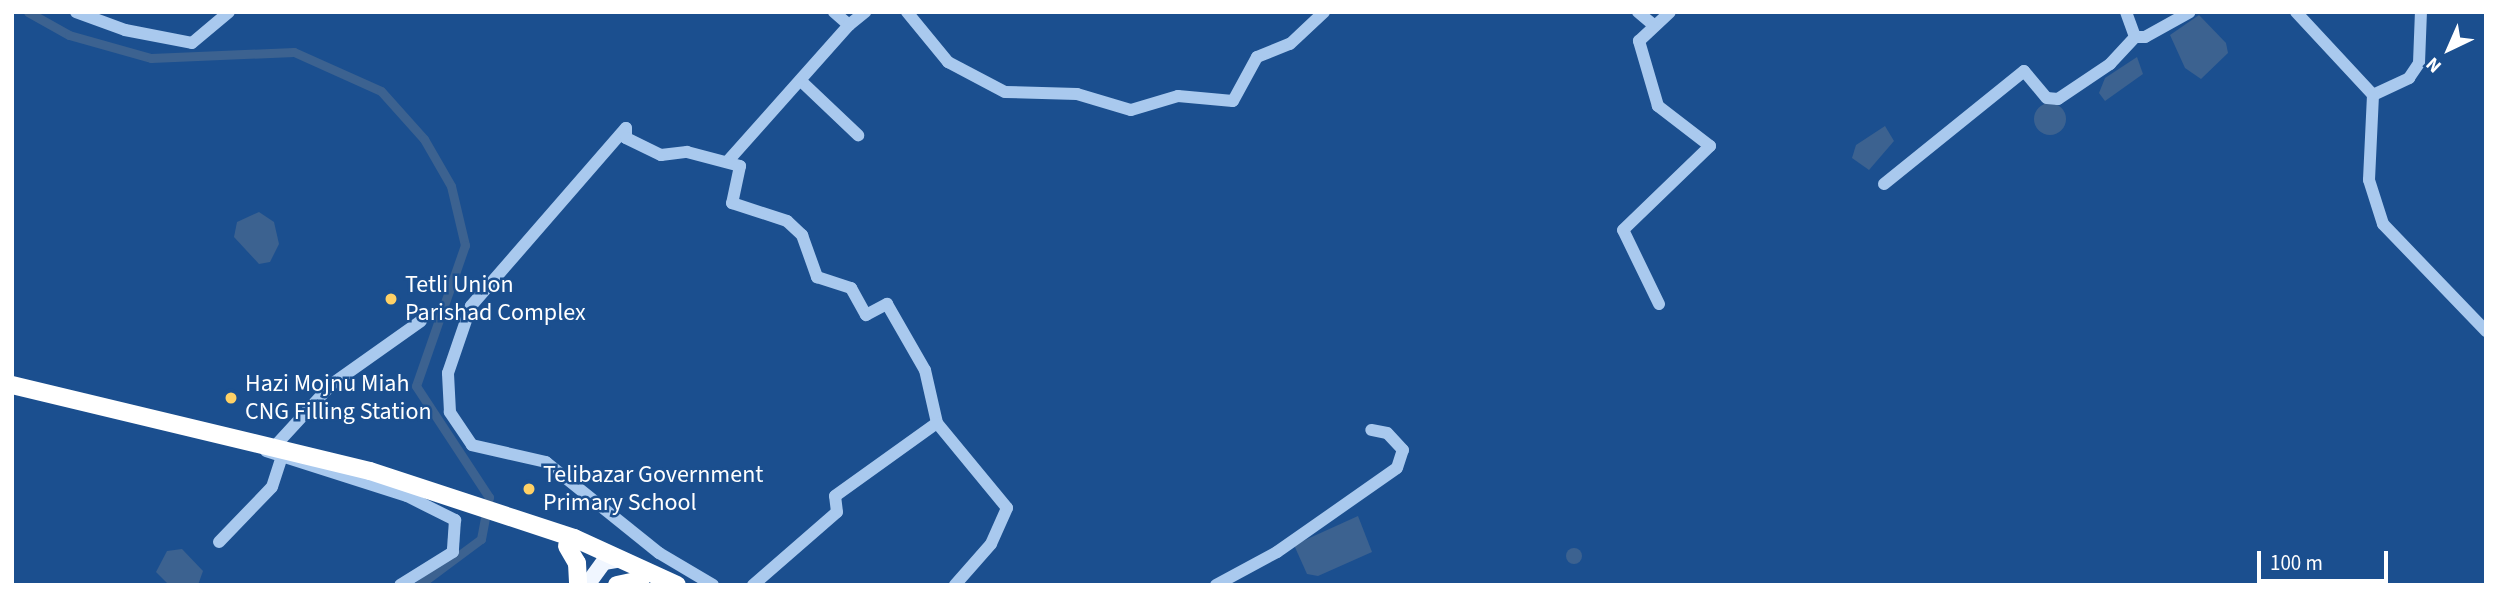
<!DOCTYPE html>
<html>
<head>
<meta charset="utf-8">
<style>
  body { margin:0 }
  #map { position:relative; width:2498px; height:597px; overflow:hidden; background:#1b4f8f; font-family:"Source Sans 3",sans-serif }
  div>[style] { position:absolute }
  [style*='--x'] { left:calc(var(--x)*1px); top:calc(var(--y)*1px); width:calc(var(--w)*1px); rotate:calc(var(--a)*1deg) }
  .water>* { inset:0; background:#3c6290 }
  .round { border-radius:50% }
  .canal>* { height:9px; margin:-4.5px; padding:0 4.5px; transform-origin:4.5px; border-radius:4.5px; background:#3c6290 }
  .minor>* { height:12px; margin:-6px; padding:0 6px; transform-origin:6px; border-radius:6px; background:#a9c9ee }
  .major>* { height:16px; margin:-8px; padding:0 8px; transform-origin:8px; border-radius:8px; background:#f0f6ff }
  .highway>* { height:18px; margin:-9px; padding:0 9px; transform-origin:9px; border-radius:9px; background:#fff }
  .dots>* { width:19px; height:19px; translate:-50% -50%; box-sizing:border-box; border:4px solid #1b4f8f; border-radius:50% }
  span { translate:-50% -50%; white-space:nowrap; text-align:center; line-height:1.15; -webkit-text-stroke:5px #1b4f8f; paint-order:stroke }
  .poi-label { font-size:24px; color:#fff }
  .left { translate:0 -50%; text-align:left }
  .frame { position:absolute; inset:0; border:14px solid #fff; pointer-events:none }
  .north { position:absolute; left:2414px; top:14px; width:70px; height:70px; -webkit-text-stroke:5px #1b4f8f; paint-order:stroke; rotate:224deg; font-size:19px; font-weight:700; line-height:28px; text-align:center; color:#fff }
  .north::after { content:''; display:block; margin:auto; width:24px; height:32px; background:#fff; clip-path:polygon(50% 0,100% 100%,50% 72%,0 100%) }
  .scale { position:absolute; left:2257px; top:551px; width:131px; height:32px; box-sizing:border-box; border:4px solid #fff; border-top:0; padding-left:9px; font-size:21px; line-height:24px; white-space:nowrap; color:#fff; -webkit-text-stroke:5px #1b4f8f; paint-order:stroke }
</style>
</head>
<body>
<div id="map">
  <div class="water">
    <i style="clip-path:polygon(2199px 15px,2226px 43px,2228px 53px,2201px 79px,2185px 68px,2170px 35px)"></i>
    <i style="clip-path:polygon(2137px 57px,2143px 74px,2105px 101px,2099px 93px,2105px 78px)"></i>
    <i class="round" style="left:2034px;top:103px;width:32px;height:32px"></i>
    <i style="clip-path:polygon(1885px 126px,1894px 141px,1869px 170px,1852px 158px,1856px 145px)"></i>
    <i style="clip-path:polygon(259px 212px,274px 222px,279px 244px,270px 262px,259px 264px,234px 237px,237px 222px)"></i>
    <i style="clip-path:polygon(1358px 516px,1372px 552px,1318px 576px,1307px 574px,1294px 545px)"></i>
    <i class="round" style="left:1566px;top:548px;width:16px;height:16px"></i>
    <i style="clip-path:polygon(182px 549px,203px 571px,198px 585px,169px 585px,156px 572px,167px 551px)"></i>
  </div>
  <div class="canal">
    <i style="--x:28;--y:12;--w:47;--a:29.3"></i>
    <i style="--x:69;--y:35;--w:85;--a:15.7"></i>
    <i style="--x:151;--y:58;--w:143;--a:-2.4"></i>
    <i style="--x:294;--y:52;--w:95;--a:24.1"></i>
    <i style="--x:381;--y:91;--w:64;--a:48.1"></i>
    <i style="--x:424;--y:139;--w:54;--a:60.1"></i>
    <i style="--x:451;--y:186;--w:61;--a:76.7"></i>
    <i style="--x:465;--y:245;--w:149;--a:109.2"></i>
    <i style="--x:416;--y:386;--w:133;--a:56.7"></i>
    <i style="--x:489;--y:497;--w:43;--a:100.8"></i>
    <i style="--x:481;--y:539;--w:77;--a:143.4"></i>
  </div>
  <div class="minor">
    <i style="--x:76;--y:12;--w:52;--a:20.2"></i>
    <i style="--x:125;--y:30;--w:68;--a:11"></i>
    <i style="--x:192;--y:43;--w:48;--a:-40"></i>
    <i style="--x:834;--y:12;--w:20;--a:41"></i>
    <i style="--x:849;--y:25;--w:21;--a:-39"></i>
    <i style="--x:907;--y:12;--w:65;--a:50.6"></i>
    <i style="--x:948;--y:62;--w:64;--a:27.8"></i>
    <i style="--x:1005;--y:92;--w:72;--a:1.6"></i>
    <i style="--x:1077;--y:94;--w:56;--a:16.5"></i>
    <i style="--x:1131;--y:110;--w:49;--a:-16.6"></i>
    <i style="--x:1178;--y:96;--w:55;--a:5.2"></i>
    <i style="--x:1233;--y:101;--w:50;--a:-61.4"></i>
    <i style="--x:1257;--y:57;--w:35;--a:-22"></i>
    <i style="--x:1290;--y:44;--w:47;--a:-43.3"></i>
    <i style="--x:1638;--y:12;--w:17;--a:40"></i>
    <i style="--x:2126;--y:12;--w:27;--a:70"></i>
    <i style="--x:2135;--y:37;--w:10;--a:0"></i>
    <i style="--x:2145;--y:37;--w:51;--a:-29.1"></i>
    <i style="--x:2296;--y:12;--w:113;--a:47.1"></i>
    <i style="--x:2373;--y:95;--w:85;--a:92.7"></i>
    <i style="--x:2369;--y:180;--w:46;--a:72.3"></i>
    <i style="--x:2383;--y:224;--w:149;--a:46.1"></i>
    <i style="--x:801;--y:81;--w:79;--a:43.5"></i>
    <i style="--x:2373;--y:95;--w:40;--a:-25"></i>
    <i style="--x:2409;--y:78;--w:18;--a:-56"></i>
    <i style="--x:2419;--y:63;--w:51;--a:-87.8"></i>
    <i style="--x:727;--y:162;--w:183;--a:-48.3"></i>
    <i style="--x:1884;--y:184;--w:180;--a:-38.9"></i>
    <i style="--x:2024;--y:71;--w:35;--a:50"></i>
    <i style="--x:2047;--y:98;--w:11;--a:5"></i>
    <i style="--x:2058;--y:99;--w:63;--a:-33.9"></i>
    <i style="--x:2110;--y:64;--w:37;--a:-47"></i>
    <i style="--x:1659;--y:304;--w:82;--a:-115.9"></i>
    <i style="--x:1623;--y:230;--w:121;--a:-44"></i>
    <i style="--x:1710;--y:146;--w:66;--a:-142.4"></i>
    <i style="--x:1658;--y:106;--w:68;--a:-106.3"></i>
    <i style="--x:1639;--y:41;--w:42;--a:-43.1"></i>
    <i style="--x:275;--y:446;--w:84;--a:-47.4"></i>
    <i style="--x:332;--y:384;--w:109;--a:-35.3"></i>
    <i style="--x:266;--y:451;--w:148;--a:17.7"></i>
    <i style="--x:407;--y:496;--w:54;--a:26.6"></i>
    <i style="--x:455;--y:520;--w:32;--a:94"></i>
    <i style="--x:453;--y:552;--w:62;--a:148.1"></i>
    <i style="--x:219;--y:542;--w:76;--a:-46.1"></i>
    <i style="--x:272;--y:487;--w:29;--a:-72"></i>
    <i style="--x:713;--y:585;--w:63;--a:-149.3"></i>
    <i style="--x:659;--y:553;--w:145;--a:-141.2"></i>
    <i style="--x:546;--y:462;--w:76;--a:-167.1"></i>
    <i style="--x:472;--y:445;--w:40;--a:-124"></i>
    <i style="--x:450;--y:412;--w:39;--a:-93"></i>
    <i style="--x:448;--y:373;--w:71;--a:-71.1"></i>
    <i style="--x:471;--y:306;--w:236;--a:-49"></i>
    <i style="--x:626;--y:128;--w:10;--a:90"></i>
    <i style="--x:626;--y:138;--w:39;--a:26"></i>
    <i style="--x:661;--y:155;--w:26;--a:-7"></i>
    <i style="--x:687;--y:152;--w:55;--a:14.8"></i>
    <i style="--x:740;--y:166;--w:38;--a:102"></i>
    <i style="--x:732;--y:203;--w:58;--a:18.1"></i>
    <i style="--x:787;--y:221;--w:21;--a:43"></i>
    <i style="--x:802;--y:235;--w:45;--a:70.3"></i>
    <i style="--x:817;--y:277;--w:36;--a:18"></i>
    <i style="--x:851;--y:288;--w:31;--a:61"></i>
    <i style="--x:866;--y:315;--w:24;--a:-28"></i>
    <i style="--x:887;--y:304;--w:76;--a:60.1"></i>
    <i style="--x:925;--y:370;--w:54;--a:77.2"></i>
    <i style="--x:937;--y:423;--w:110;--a:50.5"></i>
    <i style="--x:1007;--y:508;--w:39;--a:114"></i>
    <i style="--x:991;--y:544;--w:55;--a:131.3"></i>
    <i style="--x:753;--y:585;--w:111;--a:-41"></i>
    <i style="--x:837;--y:512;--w:16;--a:-97"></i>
    <i style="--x:835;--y:496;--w:125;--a:-35.6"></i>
    <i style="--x:1216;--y:585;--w:69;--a:-28.4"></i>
    <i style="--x:1277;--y:552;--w:146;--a:-35"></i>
    <i style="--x:1397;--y:468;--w:19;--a:-72"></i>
    <i style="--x:1403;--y:450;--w:23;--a:-133"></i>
    <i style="--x:1387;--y:433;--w:16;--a:-169"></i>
  </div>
  <div class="major">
    <i style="--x:587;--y:585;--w:29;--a:-54"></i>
    <i style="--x:604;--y:562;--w:18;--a:-9"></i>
  </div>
  <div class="highway">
    <i style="--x:12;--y:385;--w:368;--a:13.5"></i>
    <i style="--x:370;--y:471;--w:215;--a:18.2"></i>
    <i style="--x:574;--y:538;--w:113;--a:24.5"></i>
    <i style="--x:567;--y:546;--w:20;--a:60"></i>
    <i style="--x:577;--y:563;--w:22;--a:87"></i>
    <i style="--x:617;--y:585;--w:24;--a:-12"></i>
  </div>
  <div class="dots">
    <i style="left:391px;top:299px;background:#ffd166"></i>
    <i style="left:231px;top:398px;background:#ffd166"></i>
    <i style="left:529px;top:489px;background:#ffd166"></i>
  </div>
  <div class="poi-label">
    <span class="left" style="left:405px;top:299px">Tetli Union<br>Parishad Complex</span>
    <span class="left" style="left:245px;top:398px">Hazi Mojnu Miah<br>CNG Filling Station</span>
    <span class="left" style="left:543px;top:489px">Telibazar Government<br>Primary School</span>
  </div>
  <div class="frame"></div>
  <div class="north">N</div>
  <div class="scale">100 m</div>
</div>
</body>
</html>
